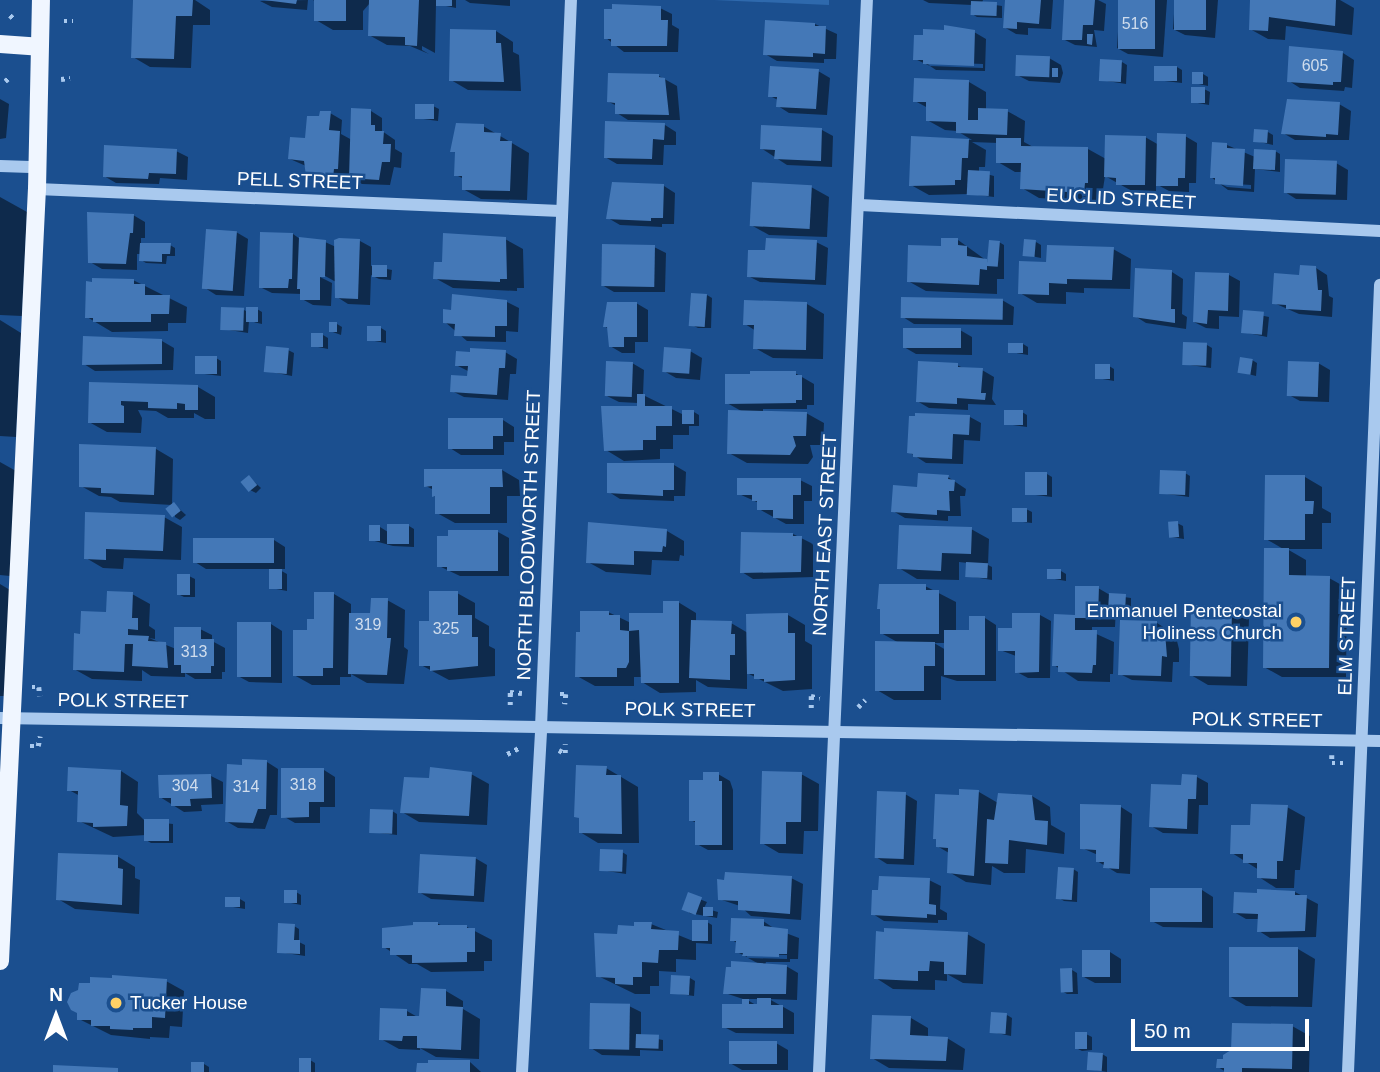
<!DOCTYPE html>
<html>
<head>
<meta charset="utf-8">
<style>
  body { margin:0 }
  #map { position:relative; width:1380px; height:1072px; overflow:hidden; background:#1b4f8f; font-family:Arial,sans-serif }
  div>[style] { position:absolute }
  [style*='--x'] { left:calc(var(--x)*1px); top:calc(var(--y)*1px); width:calc(var(--w)*1px); rotate:calc(var(--a)*1deg) }
  .green>* { inset:0; background:#2e69ad }
  .shadow>* { inset:0; background:#0007 }
  .building>* { inset:0; background:#4478b7; transform-origin:0 0 }
  .path>* { height:4.5px; margin-top:-2.25px; transform-origin:0; background:repeating-linear-gradient(90deg,#a9c9ee 0 3.5px,transparent 0 8.5px) }
  .minor>* { height:12px; margin:-6px; padding:0 6px; transform-origin:6px; border-radius:6px; background:#a9c9ee }
  .major>* { height:18px; margin:-9px; padding:0 9px; transform-origin:9px; border-radius:9px; background:#f0f6ff }
  .dots>* { width:19px; height:19px; translate:-50% -50%; box-sizing:border-box; border:4px solid #1b4f8f; border-radius:50% }
  span { translate:-50% -50%; white-space:nowrap; text-align:center; line-height:1.15; -webkit-text-stroke:5px #1b4f8f; paint-order:stroke }
  .number-label { font-size:16px; color:#d0dded }
  .number-label span { -webkit-text-stroke-width:0 }
  .street-label { font-size:19px; color:#fff }
  .poi-label { font-size:19px; color:#fff }
  .right { translate:-100% -50%; text-align:right }
  .left { translate:0 -50%; text-align:left }
  .north { position:absolute; left:21px; top:981px; width:70px; height:70px; -webkit-text-stroke:5px #1b4f8f; paint-order:stroke; rotate:0deg; font-size:19px; font-weight:700; line-height:28px; text-align:center; color:#fff }
  .north::after { content:''; display:block; margin:auto; width:24px; height:32px; background:#fff; clip-path:polygon(50% 0,100% 100%,50% 72%,0 100%) }
  .scale { position:absolute; left:1131px; top:1019px; width:178px; height:32px; box-sizing:border-box; border:4px solid #fff; border-top:0; padding-left:9px; font-size:21px; line-height:24px; white-space:nowrap; color:#fff; -webkit-text-stroke:5px #1b4f8f; paint-order:stroke }
</style>
</head>
<body>
<div id="map">
  <div class="green">
    <i style="clip-path:polygon(714px 0,829px 0,829px 5px)"></i>
  </div>
  <div class="shadow">
    <i style="clip-path:polygon(135px 0,195px 0,210px 10px,210px 25px,193px 25px,191px 68px,150px 67px,133px 57px)"></i>
    <i style="clip-path:polygon(308px 0,307px 10px,272px 7px,260px 1px)"></i>
    <i style="clip-path:polygon(313px 0,456px 0,456px 8px,436px 4px,435px 53px,422px 46px,422px 50px,429px 54px,410px 46px,387px 45px,369px 35px,370px 3px,363px 11px,363px 30px,333px 30px,316px 20px,316px 2px)"></i>
    <i style="clip-path:polygon(465px 0,510px 0,510px 6px,470px 3px)"></i>
    <i style="clip-path:polygon(923px 0,983px 0,982px 3px,1002px 6px,1002px 18px,977px 17px,972px 14px,972px 5px,929px 3px)"></i>
    <i style="clip-path:polygon(1006px 0,1053px 0,1051px 29px,1028px 28px,1028px 35px,1016px 34px,1004px 27px)"></i>
    <i style="clip-path:polygon(1066px 0,1098px 0,1106px 4px,1104px 31px,1094px 30px,1097px 47px,1075px 45px,1063px 39px)"></i>
    <i style="clip-path:polygon(1120px 0,1167px 0,1163px 57px,1128px 54px,1117px 48px)"></i>
    <i style="clip-path:polygon(1175px 0,1218px 0,1215px 38px,1185px 35px,1173px 29px)"></i>
    <i style="clip-path:polygon(1252px 0,1340px 0,1354px 8px,1352px 35px,1286px 26px,1285px 40px,1268px 39px,1250px 29px)"></i>
    <i style="clip-path:polygon(660px 8px,672px 14px,672px 25px,679px 29px,678px 52px,624px 52px,606px 38px)"></i>
    <i style="clip-path:polygon(815px 24px,837px 34px,836px 59px,824px 59px,824px 63px,777px 61px,765px 54px)"></i>
    <i style="clip-path:polygon(496px 31px,513px 42px,513px 52px,519px 55px,521px 91px,468px 90px,451px 80px)"></i>
    <i style="clip-path:polygon(974px 32px,986px 39px,985px 71px,936px 70px,930px 66px,983px 68px,983px 64px,926px 62px,930px 66px,915px 59px)"></i>
    <i style="clip-path:polygon(1343px 53px,1354px 60px,1352px 88px,1345px 87px,1344px 91px,1300px 88px,1289px 81px)"></i>
    <i style="clip-path:polygon(1049px 58px,1061px 65px,1063px 73px,1060px 83px,1029px 81px,1017px 75px)"></i>
    <i style="clip-path:polygon(1122px 62px,1127px 65px,1126px 84px,1101px 80px)"></i>
    <i style="clip-path:polygon(1177px 67px,1182px 70px,1182px 83px,1156px 80px)"></i>
    <i style="clip-path:polygon(818px 71px,830px 78px,827px 115px,789px 113px,778px 106px,778px 100px,770px 96px)"></i>
    <i style="clip-path:polygon(1203px 74px,1208px 77px,1208px 86px,1194px 83px)"></i>
    <i style="clip-path:polygon(659px 76px,677px 86px,680px 120px,628px 120px,617px 113px,617px 106px,609px 102px)"></i>
    <i style="clip-path:polygon(969px 82px,986px 92px,986px 110px,1007px 111px,1025px 121px,1024px 142px,1035px 148px,1088px 149px,1106px 159px,1145px 137px,1159px 145px,1185px 136px,1197px 143px,1196px 183px,1189px 183px,1189px 192px,1169px 191px,1156px 184px,1156px 191px,1130px 190px,1105px 176px,1101px 202px,1039px 198px,1022px 188px,1023px 172px,1015px 172px,998px 162px,998px 143px,972px 142px,986px 150px,985px 167px,979px 167px,979px 172px,994px 176px,994px 197px,969px 194px,929px 195px,911px 185px,912px 138px,972px 140px,957px 131px,945px 130px,927px 120px,928px 108px,915px 101px)"></i>
    <i style="clip-path:polygon(1204px 89px,1210px 92px,1209px 105px,1192px 102px)"></i>
    <i style="clip-path:polygon(0 99px,9px 104px,6px 138px,0 139px)"></i>
    <i style="clip-path:polygon(1339px 104px,1351px 111px,1349px 140px,1295px 140px,1283px 133px)"></i>
    <i style="clip-path:polygon(433px 106px,439px 109px,438px 121px,416px 118px)"></i>
    <i style="clip-path:polygon(371px 111px,382px 118px,382px 131px,395px 140px,395px 149px,402px 153px,401px 168px,394px 167px,390px 185px,362px 184px,345px 174px,345px 184px,320px 182px,308px 175px,306px 166px,290px 159px,321px 118px,330px 113px,342px 120px,341px 134px,352px 140px)"></i>
    <i style="clip-path:polygon(665px 125px,676px 132px,676px 145px,664px 145px,663px 165px,617px 164px,605px 157px)"></i>
    <i style="clip-path:polygon(483px 126px,529px 153px,527px 200px,481px 199px,463px 189px,464px 179px,456px 175px,457px 153px,452px 151px)"></i>
    <i style="clip-path:polygon(822px 130px,833px 136px,832px 167px,787px 165px,761px 148px)"></i>
    <i style="clip-path:polygon(1268px 132px,1273px 135px,1273px 145px,1255px 141px)"></i>
    <i style="clip-path:polygon(evenodd,1227px 145px,1255px 157px,1275px 151px,1280px 154px,1280px 172px,1255px 169px,1254px 192px,1228px 190px,1211px 177px,1227px 145px,1219px 183px,1251px 185px,1251px 189px,1227px 187px,1219px 183px)"></i>
    <i style="clip-path:polygon(176px 151px,188px 157px,187px 180px,160px 178px,159px 184px,116px 183px,104px 176px)"></i>
    <i style="clip-path:polygon(1336px 163px,1348px 170px,1347px 200px,1296px 199px,1285px 192px)"></i>
    <i style="clip-path:polygon(664px 186px,675px 193px,674px 224px,662px 224px,662px 227px,620px 225px,608px 218px)"></i>
    <i style="clip-path:polygon(811px 187px,829px 197px,827px 237px,769px 235px,751px 225px)"></i>
    <i style="clip-path:polygon(0 197px,27px 212px,22px 316px,0 315px)"></i>
    <i style="clip-path:polygon(133px 215px,145px 222px,145px 238px,141px 238px,141px 244px,170px 245px,175px 248px,175px 256px,167px 256px,166px 264px,146px 263px,141px 260px,141px 254px,137px 254px,137px 270px,102px 269px,90px 262px)"></i>
    <i style="clip-path:polygon(236px 232px,248px 239px,244px 296px,216px 295px,205px 288px)"></i>
    <i style="clip-path:polygon(293px 234px,300px 239px,325px 242px,336px 247px,360px 241px,371px 247px,371px 266px,392px 270px,391px 280px,379px 279px,371px 275px,370px 305px,348px 304px,337px 297px,336px 282px,318px 272px,316px 275px,332px 283px,331px 306px,313px 305px,302px 299px,302px 294px,272px 293px,260px 287px)"></i>
    <i style="clip-path:polygon(505px 239px,523px 249px,524px 288px,517px 288px,517px 291px,453px 288px,435px 278px,443px 264px)"></i>
    <i style="clip-path:polygon(943px 240px,958px 240px,990px 263px,999px 242px,1004px 245px,1004px 279px,997px 279px,997px 294px,926px 291px,908px 281px,943px 248px)"></i>
    <i style="clip-path:polygon(816px 242px,828px 248px,826px 285px,760px 282px,748px 276px,767px 252px)"></i>
    <i style="clip-path:polygon(1036px 242px,1041px 245px,1041px 258px,1026px 255px)"></i>
    <i style="clip-path:polygon(654px 247px,666px 253px,665px 292px,614px 292px,602px 285px)"></i>
    <i style="clip-path:polygon(1113px 249px,1131px 259px,1130px 289px,1084px 288px,1084px 293px,1066px 292px,1066px 304px,1037px 303px,1020px 293px,1048px 263px)"></i>
    <i style="clip-path:polygon(1316px 268px,1327px 275px,1329px 296px,1333px 298px,1332px 317px,1299px 314px,1274px 303px,1301px 277px)"></i>
    <i style="clip-path:polygon(1172px 272px,1183px 279px,1182px 314px,1187px 317px,1186px 329px,1146px 323px,1135px 316px)"></i>
    <i style="clip-path:polygon(1229px 275px,1240px 281px,1239px 317px,1219px 316px,1219px 329px,1206px 328px,1194px 322px)"></i>
    <i style="clip-path:polygon(133px 280px,187px 307px,186px 323px,168px 323px,168px 331px,112px 332px,87px 317px)"></i>
    <i style="clip-path:polygon(707px 295px,712px 298px,711px 328px,698px 328px,692px 325px)"></i>
    <i style="clip-path:polygon(453px 296px,507px 302px,519px 308px,518px 332px,506px 331px,506px 342px,467px 341px,445px 322px,453px 312px)"></i>
    <i style="clip-path:polygon(1002px 300px,1014px 307px,1013px 325px,914px 324px,903px 317px)"></i>
    <i style="clip-path:polygon(636px 303px,648px 310px,648px 342px,635px 342px,635px 353px,622px 353px,610px 346px,609px 329px,604px 326px)"></i>
    <i style="clip-path:polygon(807px 304px,824px 314px,823px 359px,773px 358px,755px 348px,756px 331px,745px 324px)"></i>
    <i style="clip-path:polygon(257px 309px,262px 312px,262px 324px,249px 321px,248px 333px,223px 329px,244px 310px,248px 312px)"></i>
    <i style="clip-path:polygon(1245px 312px,1269px 317px,1267px 337px,1243px 332px)"></i>
    <i style="clip-path:polygon(0 320px,21px 333px,16px 437px,0 436px)"></i>
    <i style="clip-path:polygon(337px 324px,342px 327px,341px 335px,330px 331px)"></i>
    <i style="clip-path:polygon(381px 328px,386px 331px,386px 343px,369px 340px)"></i>
    <i style="clip-path:polygon(960px 330px,972px 337px,972px 355px,916px 354px,904px 347px)"></i>
    <i style="clip-path:polygon(323px 335px,328px 338px,328px 349px,313px 346px)"></i>
    <i style="clip-path:polygon(162px 341px,174px 348px,173px 370px,95px 371px,84px 364px)"></i>
    <i style="clip-path:polygon(1023px 344px,1028px 347px,1028px 355px,1010px 352px)"></i>
    <i style="clip-path:polygon(1207px 345px,1212px 348px,1211px 368px,1183px 364px)"></i>
    <i style="clip-path:polygon(288px 350px,294px 353px,292px 376px,266px 371px)"></i>
    <i style="clip-path:polygon(690px 351px,702px 358px,700px 380px,676px 378px,664px 371px)"></i>
    <i style="clip-path:polygon(505px 352px,517px 359px,516px 374px,510px 374px,508px 400px,464px 397px,452px 391px,469px 378px,468px 371px,456px 365px)"></i>
    <i style="clip-path:polygon(216px 358px,221px 361px,221px 376px,196px 373px)"></i>
    <i style="clip-path:polygon(1252px 360px,1257px 363px,1256px 376px,1240px 372px)"></i>
    <i style="clip-path:polygon(632px 363px,644px 370px,643px 395px,684px 415px,694px 412px,699px 415px,699px 426px,689px 426px,689px 435px,673px 435px,673px 449px,660px 449px,660px 459px,624px 461px,606px 450px,638px 407px,638px 403px,619px 402px,607px 396px)"></i>
    <i style="clip-path:polygon(1318px 363px,1330px 370px,1329px 402px,1300px 401px,1289px 395px)"></i>
    <i style="clip-path:polygon(957px 365px,965px 369px,982px 370px,994px 377px,992px 399px,996px 405px,968px 404px,968px 410px,929px 408px,917px 401px)"></i>
    <i style="clip-path:polygon(1109px 366px,1114px 369px,1114px 381px,1097px 378px)"></i>
    <i style="clip-path:polygon(795px 373px,814px 384px,814px 405px,807px 405px,807px 409px,763px 409px,763px 412px,806px 413px,824px 423px,823px 445px,810px 445px,813px 457px,808px 464px,747px 463px,729px 453px,743px 412px,727px 403px)"></i>
    <i style="clip-path:polygon(91px 384px,198px 387px,215px 397px,215px 419px,205px 419px,194px 413px,194px 418px,168px 418px,156px 411px,138px 410px,142px 418px,141px 433px,107px 432px,89px 422px)"></i>
    <i style="clip-path:polygon(1022px 412px,1027px 415px,1027px 427px,1006px 424px)"></i>
    <i style="clip-path:polygon(970px 417px,981px 423px,980px 441px,964px 440px,963px 464px,926px 463px,909px 452px)"></i>
    <i style="clip-path:polygon(503px 420px,514px 427px,514px 442px,504px 442px,504px 455px,461px 455px,450px 448px)"></i>
    <i style="clip-path:polygon(156px 449px,173px 459px,172px 505px,120px 502px,111px 497px,99px 496px,81px 486px)"></i>
    <i style="clip-path:polygon(0 462px,16px 471px,10px 576px,0 575px)"></i>
    <i style="clip-path:polygon(674px 465px,686px 472px,685px 496px,674px 496px,674px 501px,620px 499px,609px 492px)"></i>
    <i style="clip-path:polygon(502px 470px,519px 480px,520px 496px,507px 496px,507px 523px,455px 523px,437px 513px,434px 490px,426px 486px)"></i>
    <i style="clip-path:polygon(1185px 473px,1190px 476px,1189px 497px,1160px 493px)"></i>
    <i style="clip-path:polygon(1047px 474px,1052px 477px,1052px 497px,1027px 494px)"></i>
    <i style="clip-path:polygon(249px 477px,261px 488px,256px 493px,250px 490px)"></i>
    <i style="clip-path:polygon(948px 477px,966px 489px,965px 496px,960px 496px,961px 516px,948px 516px,948px 521px,905px 518px,893px 511px,918px 489px)"></i>
    <i style="clip-path:polygon(1305px 477px,1322px 487px,1322px 508px,1331px 513px,1331px 523px,1322px 523px,1322px 549px,1287px 549px,1306px 560px,1306px 577px,1329px 578px,1347px 588px,1346px 677px,1282px 677px,1264px 667px,1285px 550px,1266px 539px)"></i>
    <i style="clip-path:polygon(800px 480px,812px 486px,812px 501px,804px 501px,804px 524px,786px 524px,759px 509px,759px 503px,739px 494px)"></i>
    <i style="clip-path:polygon(174px 504px,186px 515px,180px 520px,175px 517px)"></i>
    <i style="clip-path:polygon(1026px 509px,1032px 512px,1032px 523px,1014px 521px)"></i>
    <i style="clip-path:polygon(164px 517px,182px 527px,181px 560px,124px 558px,123px 569px,103px 568px,86px 558px)"></i>
    <i style="clip-path:polygon(1177px 523px,1183px 526px,1184px 539px,1171px 537px)"></i>
    <i style="clip-path:polygon(409px 526px,414px 529px,414px 547px,393px 546px,371px 540px,380px 527px,388px 532px)"></i>
    <i style="clip-path:polygon(971px 529px,989px 539px,988px 565px,992px 567px,992px 580px,967px 576px,968px 563px,959px 562px,959px 580px,917px 579px,899px 568px)"></i>
    <i style="clip-path:polygon(667px 531px,684px 541px,684px 556px,680px 555px,679px 561px,652px 560px,651px 575px,606px 572px,588px 562px)"></i>
    <i style="clip-path:polygon(498px 532px,509px 538px,509px 576px,460px 576px,439px 566px)"></i>
    <i style="clip-path:polygon(793px 534px,813px 544px,813px 577px,753px 579px,742px 572px)"></i>
    <i style="clip-path:polygon(274px 540px,285px 547px,285px 569px,278px 569px,287px 574px,287px 591px,271px 588px,271px 569px,206px 569px,195px 562px)"></i>
    <i style="clip-path:polygon(1061px 571px,1066px 574px,1066px 581px,1049px 578px)"></i>
    <i style="clip-path:polygon(189px 576px,195px 579px,195px 597px,184px 597px,178px 594px)"></i>
    <i style="clip-path:polygon(0 584px,10px 590px,4px 696px,0 696px)"></i>
    <i style="clip-path:polygon(evenodd,925px 586px,956px 602px,956px 631px,971px 631px,985px 618px,996px 625px,996px 681px,957px 681px,941px 676px,941px 700px,894px 700px,877px 690px,899px 643px,881px 633px,925px 586px,934px 643px,946px 643px,946px 650px,934px 643px)"></i>
    <i style="clip-path:polygon(1098px 588px,1110px 595px,1131px 598px,1131px 607px,1116px 607px,1115px 627px,1092px 627px,1092px 632px,1114px 642px,1113px 674px,1110px 674px,1110px 682px,1078px 681px,1054px 665px,1055px 616px,1076px 616px)"></i>
    <i style="clip-path:polygon(457px 593px,475px 603px,475px 618px,489px 626px,489px 646px,495px 649px,495px 676px,449px 680px,421px 665px,431px 623px)"></i>
    <i style="clip-path:polygon(132px 594px,150px 604px,149px 626px,155px 630px,155px 639px,149px 638px,176px 649px,200px 629px,212px 635px,212px 641px,225px 648px,225px 672px,222px 672px,222px 679px,195px 679px,185px 673px,185px 677px,151px 676px,142px 670px,142px 681px,92px 679px,74px 669px,82px 635px)"></i>
    <i style="clip-path:polygon(334px 594px,351px 604px,351px 614px,372px 615px,387px 600px,405px 610px,404px 647px,408px 650px,404px 684px,367px 683px,351px 674px,351px 677px,340px 677px,340px 685px,312px 685px,294px 675px,308px 631px)"></i>
    <i style="clip-path:polygon(678px 602px,696px 613px,696px 622px,731px 623px,748px 633px,788px 615px,805px 625px,805px 641px,812px 645px,812px 689px,783px 691px,747px 673px,747px 689px,708px 687px,696px 680px,696px 692px,660px 693px,642px 682px,642px 677px,634px 677px,634px 686px,595px 686px,577px 676px,608px 612px,631px 623px,665px 615px)"></i>
    <i style="clip-path:polygon(1232px 608px,1249px 618px,1247px 686px,1208px 685px,1191px 675px)"></i>
    <i style="clip-path:polygon(1040px 615px,1051px 621px,1050px 678px,1028px 678px,1017px 672px,1016px 656px,1000px 650px,1014px 630px)"></i>
    <i style="clip-path:polygon(1157px 623px,1168px 630px,1168px 636px,1177px 641px,1179px 649px,1179px 662px,1173px 662px,1172px 682px,1132px 680px,1120px 674px)"></i>
    <i style="clip-path:polygon(271px 624px,282px 631px,282px 683px,249px 682px,238px 676px)"></i>
    <i style="clip-path:polygon(267px 762px,278px 769px,277px 815px,270px 815px,265px 829px,238px 828px,226px 821px,244px 767px)"></i>
    <i style="clip-path:polygon(606px 768px,638px 787px,639px 843px,598px 843px,580px 832px,581px 819px,576px 816px)"></i>
    <i style="clip-path:polygon(324px 770px,335px 777px,335px 807px,320px 807px,320px 823px,295px 823px,283px 816px)"></i>
    <i style="clip-path:polygon(121px 771px,138px 782px,137px 813px,145px 821px,173px 824px,173px 843px,151px 843px,146px 840px,146px 835px,113px 837px,79px 821px,80px 796px,69px 790px)"></i>
    <i style="clip-path:polygon(471px 774px,489px 784px,487px 825px,419px 822px,402px 812px,431px 780px)"></i>
    <i style="clip-path:polygon(718px 774px,730px 781px,733px 790px,733px 850px,708px 850px,697px 844px,697px 823px,690px 820px,705px 782px)"></i>
    <i style="clip-path:polygon(801px 774px,819px 784px,818px 831px,804px 831px,803px 854px,779px 853px,762px 843px)"></i>
    <i style="clip-path:polygon(211px 776px,223px 782px,223px 804px,201px 805px,202px 811px,184px 812px,160px 797px)"></i>
    <i style="clip-path:polygon(1197px 777px,1208px 783px,1208px 805px,1199px 805px,1198px 834px,1163px 833px,1151px 826px,1183px 787px)"></i>
    <i style="clip-path:polygon(961px 791px,979px 792px,998px 803px,1032px 796px,1050px 807px,1051px 825px,1065px 833px,1064px 854px,1026px 849px,1025px 873px,1004px 873px,992px 866px,991px 885px,966px 882px,949px 872px,949px 853px,937px 846px,938px 840px)"></i>
    <i style="clip-path:polygon(905px 794px,917px 801px,914px 865px,887px 864px,876px 857px)"></i>
    <i style="clip-path:polygon(1121px 807px,1132px 814px,1130px 874px,1117px 873px,1097px 861px,1098px 855px,1082px 848px)"></i>
    <i style="clip-path:polygon(1287px 807px,1305px 817px,1300px 870px,1295px 870px,1294px 888px,1276px 888px,1259px 877px,1259px 870px,1232px 853px,1252px 827px)"></i>
    <i style="clip-path:polygon(392px 811px,397px 814px,397px 835px,371px 832px)"></i>
    <i style="clip-path:polygon(622px 852px,627px 855px,626px 874px,601px 870px)"></i>
    <i style="clip-path:polygon(117px 856px,135px 867px,135px 878px,140px 880px,139px 914px,75px 909px,58px 899px)"></i>
    <i style="clip-path:polygon(475px 858px,487px 865px,484px 902px,431px 899px,419px 892px)"></i>
    <i style="clip-path:polygon(1073px 869px,1078px 872px,1077px 902px,1064px 901px,1059px 898px)"></i>
    <i style="clip-path:polygon(791px 878px,803px 884px,801px 920px,751px 916px,740px 906px,719px 899px)"></i>
    <i style="clip-path:polygon(929px 880px,941px 886px,940px 909px,947px 913px,947px 920px,938px 920px,938px 923px,884px 921px,873px 914px)"></i>
    <i style="clip-path:polygon(1202px 890px,1213px 897px,1213px 928px,1163px 927px,1152px 921px)"></i>
    <i style="clip-path:polygon(296px 892px,301px 895px,301px 905px,286px 902px)"></i>
    <i style="clip-path:polygon(1295px 892px,1318px 904px,1316px 937px,1270px 938px,1259px 931px,1259px 919px,1246px 919px,1234px 912px)"></i>
    <i style="clip-path:polygon(689px 895px,707px 902px,704px 908px,718px 912px,717px 918px,689px 913px)"></i>
    <i style="clip-path:polygon(240px 899px,245px 902px,245px 909px,227px 906px)"></i>
    <i style="clip-path:polygon(evenodd,763px 921px,775px 929px,799px 938px,798px 959px,790px 959px,790px 962px,766px 962px,765px 965px,786px 966px,798px 973px,797px 1000px,769px 999px,794px 1013px,794px 1034px,736px 1033px,724px 1027px,743px 1006px,743px 999px,725px 993px,761px 965px,748px 958px,787px 959px,787px 955px,747px 954px,747px 957px,737px 952px,737px 943px,732px 940px,763px 921px,746px 999px,759px 999px,759px 1007px,746px 999px)"></i>
    <i style="clip-path:polygon(707px 922px,712px 925px,712px 944px,696px 943px,696px 960px,676px 959px,676px 972px,659px 971px,659px 986px,650px 986px,650px 994px,635px 994px,598px 976px,619px 936px,636px 927px,651px 924px,693px 941px)"></i>
    <i style="clip-path:polygon(437px 923px,444px 927px,467px 927px,492px 940px,492px 961px,484px 961px,484px 971px,431px 972px,417px 964px,409px 964px,384px 947px)"></i>
    <i style="clip-path:polygon(294px 926px,299px 929px,299px 942px,305px 945px,305px 956px,279px 952px)"></i>
    <i style="clip-path:polygon(967px 934px,985px 944px,983px 984px,963px 983px,947px 974px,947px 981px,935px 980px,935px 990px,893px 989px,876px 978px)"></i>
    <i style="clip-path:polygon(1298px 949px,1315px 959px,1312px 1007px,1246px 1006px,1229px 996px)"></i>
    <i style="clip-path:polygon(1110px 952px,1121px 959px,1121px 983px,1095px 983px,1084px 977px)"></i>
    <i style="clip-path:polygon(1072px 970px,1077px 973px,1078px 994px,1067px 994px,1062px 991px)"></i>
    <i style="clip-path:polygon(690px 978px,695px 981px,694px 996px,671px 993px)"></i>
    <i style="clip-path:polygon(166px 981px,184px 991px,182px 1027px,170px 1026px,169px 1038px,150px 1037px,150px 1039px,111px 1035px,79px 1019px)"></i>
    <i style="clip-path:polygon(446px 991px,463px 1001px,463px 1009px,480px 1019px,479px 1059px,436px 1057px,420px 1048px,420px 1050px,399px 1049px,381px 1039px,407px 1011px,421px 1019px)"></i>
    <i style="clip-path:polygon(629px 1006px,641px 1012px,641px 1036px,663px 1040px,663px 1051px,640px 1050px,640px 1056px,602px 1055px,591px 1048px)"></i>
    <i style="clip-path:polygon(1007px 1015px,1012px 1018px,1011px 1036px,992px 1032px)"></i>
    <i style="clip-path:polygon(911px 1018px,928px 1028px,928px 1038px,947px 1038px,965px 1049px,963px 1070px,889px 1068px,872px 1058px)"></i>
    <i style="clip-path:polygon(1292px 1026px,1310px 1036px,1309px 1072px,1226px 1072px,1218px 1067px)"></i>
    <i style="clip-path:polygon(1086px 1034px,1092px 1037px,1092px 1050px,1082px 1051px,1076px 1048px)"></i>
    <i style="clip-path:polygon(776px 1043px,788px 1050px,788px 1070px,742px 1070px,730px 1063px)"></i>
    <i style="clip-path:polygon(1102px 1054px,1107px 1057px,1107px 1072px,1089px 1069px)"></i>
    <i style="clip-path:polygon(310px 1060px,315px 1063px,315px 1072px,302px 1072px)"></i>
    <i style="clip-path:polygon(470px 1062px,481px 1072px,418px 1072px)"></i>
    <i style="clip-path:polygon(204px 1064px,209px 1067px,209px 1072px,193px 1072px)"></i>
  </div>
  <div class="building">
    <i style="clip-path:polygon(133px 0,193px 0,192px 16px,176px 16px,174px 59px,131px 58px)"></i>
    <i style="clip-path:polygon(264px 0,297px 0,296px 4px)"></i>
    <i style="left:314px;top:0;width:32px;height:21px"></i>
    <i style="clip-path:polygon(369px 0,419px 0,417px 46px,405px 45px,405px 37px,368px 36px)"></i>
    <i style="left:436px;top:0;width:16px;height:6px"></i>
    <i style="clip-path:polygon(1005px 0,1041px 0,1039px 24px,1017px 22px,1017px 29px,1003px 28px)"></i>
    <i style="clip-path:polygon(1064px 0,1095px 0,1093px 25px,1083px 25px,1082px 40px,1062px 40px)"></i>
    <i style="left:1118px;top:0;width:37px;height:49px"></i>
    <i style="left:1174px;top:0;width:32px;height:30px"></i>
    <i style="clip-path:polygon(1250px 0,1336px 0,1335px 26px,1269px 17px,1268px 31px,1249px 30px)"></i>
    <i style="left:971px;top:1px;width:26px;height:14px;rotate:2deg"></i>
    <i style="clip-path:polygon(612px 4px,661px 6px,661px 20px,668px 20px,667px 46px,611px 46px,611px 39px,604px 39px,604px 9px,612px 9px)"></i>
    <i style="clip-path:polygon(765px 20px,815px 23px,815px 26px,826px 26px,825px 54px,813px 53px,813px 57px,763px 55px)"></i>
    <i style="clip-path:polygon(944px 25px,975px 30px,974px 66px,923px 64px,923px 60px,913px 60px,914px 35px,923px 35px,923px 29px,944px 30px)"></i>
    <i style="clip-path:polygon(450px 29px,496px 30px,496px 43px,501px 43px,504px 82px,449px 81px)"></i>
    <i style="clip-path:polygon(1087px 34px,1093px 34px,1092px 45px,1087px 44px)"></i>
    <i style="clip-path:polygon(1289px 46px,1343px 51px,1341px 82px,1333px 82px,1333px 85px,1287px 82px)"></i>
    <i style="left:1016px;top:55px;width:34px;height:21px;rotate:2deg"></i>
    <i style="left:1100px;top:59px;width:22px;height:22px;rotate:3deg"></i>
    <i style="clip-path:polygon(770px 66px,819px 69px,816px 109px,776px 107px,777px 97px,768px 97px)"></i>
    <i style="left:1154px;top:66px;width:23px;height:15px"></i>
    <i style="left:1052px;top:68px;width:6px;height:9px"></i>
    <i style="left:1192px;top:72px;width:11px;height:12px"></i>
    <i style="clip-path:polygon(608px 73px,659px 74px,659px 77px,665px 78px,669px 115px,615px 114px,615px 103px,607px 102px)"></i>
    <i style="clip-path:polygon(914px 78px,969px 80px,968px 120px,978px 120px,978px 108px,1008px 109px,1007px 135px,956px 133px,956px 122px,926px 121px,926px 102px,913px 102px)"></i>
    <i style="left:1191px;top:87px;width:14px;height:16px"></i>
    <i style="clip-path:polygon(1287px 99px,1340px 102px,1338px 135px,1326px 134px,1326px 137px,1281px 134px)"></i>
    <i style="left:415px;top:104px;width:19px;height:15px"></i>
    <i style="clip-path:polygon(351px 108px,371px 109px,371px 125px,375px 125px,375px 131px,384px 131px,383px 144px,391px 144px,390px 162px,382px 162px,379px 180px,349px 178px)"></i>
    <i style="clip-path:polygon(320px 111px,331px 111px,329px 130px,340px 131px,338px 169px,334px 169px,333px 178px,306px 176px,304px 161px,288px 159px,290px 137px,305px 138px,307px 116px,319px 116px)"></i>
    <i style="clip-path:polygon(605px 121px,665px 123px,664px 140px,653px 139px,652px 159px,604px 158px)"></i>
    <i style="clip-path:polygon(456px 123px,484px 124px,484px 132px,501px 133px,500px 141px,512px 141px,510px 191px,462px 190px,462px 176px,454px 176px,455px 152px,450px 152px)"></i>
    <i style="clip-path:polygon(761px 125px,822px 128px,821px 161px,774px 159px,775px 150px,760px 149px)"></i>
    <i style="left:1254px;top:129px;width:14px;height:13px;rotate:4deg"></i>
    <i style="clip-path:polygon(1157px 133px,1186px 134px,1185px 178px,1178px 178px,1178px 186px,1156px 186px)"></i>
    <i style="clip-path:polygon(1105px 135px,1146px 136px,1145px 185px,1116px 185px,1116px 178px,1104px 177px)"></i>
    <i style="clip-path:polygon(911px 136px,969px 139px,968px 158px,962px 158px,961px 180px,955px 180px,955px 185px,909px 186px)"></i>
    <i style="clip-path:polygon(996px 138px,1021px 138px,1021px 146px,1088px 147px,1088px 183px,1085px 183px,1084px 193px,1020px 189px,1021px 163px,996px 163px)"></i>
    <i style="clip-path:polygon(1212px 142px,1227px 143px,1227px 148px,1245px 149px,1243px 186px,1215px 184px,1215px 178px,1210px 178px)"></i>
    <i style="clip-path:polygon(104px 145px,177px 149px,176px 174px,149px 173px,148px 179px,103px 177px)"></i>
    <i style="left:1254px;top:149px;width:22px;height:20px;rotate:3deg"></i>
    <i style="left:1285px;top:159px;width:52px;height:34px;rotate:2deg"></i>
    <i style="left:968px;top:170px;width:22px;height:25px;rotate:3deg"></i>
    <i style="clip-path:polygon(612px 182px,664px 184px,663px 218px,651px 218px,651px 221px,606px 219px)"></i>
    <i style="left:752px;top:182px;width:60px;height:44px;rotate:3deg"></i>
    <i style="clip-path:polygon(87px 212px,134px 214px,133px 233px,130px 233px,126px 264px,88px 263px)"></i>
    <i style="left:206px;top:229px;width:31px;height:60px;rotate:4deg"></i>
    <i style="clip-path:polygon(260px 232px,293px 233px,292px 279px,289px 279px,288px 288px,259px 288px)"></i>
    <i style="clip-path:polygon(443px 233px,506px 237px,507px 279px,500px 279px,500px 282px,433px 279px,434px 262px,442px 262px)"></i>
    <i style="clip-path:polygon(299px 237px,326px 240px,325px 277px,320px 277px,320px 300px,300px 300px,300px 289px,297px 289px)"></i>
    <i style="clip-path:polygon(339px 238px,360px 239px,358px 299px,335px 298px,334px 240px)"></i>
    <i style="clip-path:polygon(766px 238px,817px 240px,815px 280px,747px 277px,748px 250px,765px 250px)"></i>
    <i style="clip-path:polygon(941px 238px,958px 238px,958px 245px,967px 246px,967px 256px,987px 259px,987px 270px,980px 269px,979px 285px,907px 282px,908px 245px,941px 246px)"></i>
    <i style="left:1024px;top:239px;width:12px;height:17px;rotate:5deg"></i>
    <i style="left:989px;top:240px;width:11px;height:26px;rotate:5deg"></i>
    <i style="clip-path:polygon(140px 243px,171px 243px,170px 254px,162px 254px,162px 262px,139px 261px)"></i>
    <i style="left:602px;top:244px;width:53px;height:42px;rotate:1deg"></i>
    <i style="clip-path:polygon(1047px 245px,1114px 247px,1112px 280px,1067px 279px,1067px 284px,1049px 283px,1049px 295px,1018px 294px,1019px 261px,1046px 262px)"></i>
    <i style="left:372px;top:265px;width:15px;height:12px"></i>
    <i style="clip-path:polygon(1300px 265px,1316px 266px,1318px 290px,1322px 290px,1321px 311px,1286px 309px,1286px 305px,1272px 304px,1274px 273px,1299px 275px)"></i>
    <i style="clip-path:polygon(1135px 268px,1172px 270px,1171px 309px,1175px 309px,1175px 323px,1133px 317px)"></i>
    <i style="clip-path:polygon(1195px 272px,1229px 273px,1228px 311px,1208px 310px,1207px 324px,1193px 322px)"></i>
    <i style="clip-path:polygon(92px 278px,134px 279px,134px 284px,145px 284px,145px 295px,170px 295px,169px 314px,151px 314px,151px 322px,93px 322px,93px 318px,85px 318px,86px 281px,92px 282px)"></i>
    <i style="left:691px;top:293px;width:16px;height:33px;rotate:4deg"></i>
    <i style="clip-path:polygon(452px 294px,507px 300px,507px 326px,495px 326px,495px 337px,454px 336px,455px 324px,443px 323px,443px 309px,451px 310px)"></i>
    <i style="left:901px;top:297px;width:102px;height:21px;rotate:1deg"></i>
    <i style="clip-path:polygon(744px 300px,807px 302px,806px 350px,753px 349px,754px 325px,743px 325px)"></i>
    <i style="clip-path:polygon(607px 302px,637px 302px,637px 337px,624px 337px,624px 347px,609px 347px,607px 327px,603px 327px)"></i>
    <i style="left:221px;top:307px;width:23px;height:23px;rotate:2deg"></i>
    <i style="left:246px;top:307px;width:12px;height:15px"></i>
    <i style="left:1243px;top:310px;width:21px;height:23px;rotate:5deg"></i>
    <i style="left:329px;top:322px;width:8px;height:10px"></i>
    <i style="left:367px;top:326px;width:14px;height:15px"></i>
    <i style="left:903px;top:328px;width:58px;height:20px"></i>
    <i style="left:311px;top:333px;width:12px;height:14px"></i>
    <i style="clip-path:polygon(83px 336px,162px 339px,162px 364px,82px 365px)"></i>
    <i style="left:1183px;top:342px;width:24px;height:23px;rotate:2deg"></i>
    <i style="left:1008px;top:343px;width:15px;height:10px"></i>
    <i style="left:266px;top:346px;width:23px;height:26px;rotate:5deg"></i>
    <i style="left:664px;top:347px;width:27px;height:25px;rotate:4deg"></i>
    <i style="clip-path:polygon(470px 348px,506px 350px,505px 368px,499px 368px,497px 395px,450px 392px,451px 375px,467px 376px,468px 366px,455px 366px,456px 351px,470px 352px)"></i>
    <i style="left:195px;top:356px;width:22px;height:18px"></i>
    <i style="left:1240px;top:357px;width:13px;height:16px;rotate:9deg"></i>
    <i style="left:606px;top:361px;width:27px;height:35px;rotate:2deg"></i>
    <i style="clip-path:polygon(918px 361px,958px 363px,958px 367px,983px 368px,981px 393px,986px 393px,985px 400px,957px 398px,957px 404px,916px 402px)"></i>
    <i style="left:1288px;top:361px;width:31px;height:35px;rotate:2deg"></i>
    <i style="left:1095px;top:364px;width:15px;height:15px"></i>
    <i style="clip-path:polygon(750px 371px,796px 371px,796px 375px,802px 375px,802px 400px,796px 400px,796px 403px,725px 404px,725px 374px,750px 374px)"></i>
    <i style="clip-path:polygon(89px 382px,198px 385px,198px 410px,185px 410px,185px 404px,177px 403px,177px 409px,148px 408px,148px 402px,121px 401px,121px 405px,124px 406px,124px 423px,88px 423px)"></i>
    <i style="clip-path:polygon(637px 394px,645px 394px,645px 406px,672px 406px,672px 426px,656px 426px,656px 440px,643px 440px,643px 450px,604px 451px,601px 406px,637px 406px)"></i>
    <i style="left:682px;top:410px;width:12px;height:14px"></i>
    <i style="clip-path:polygon(728px 410px,807px 412px,806px 436px,793px 436px,796px 446px,790px 455px,727px 454px)"></i>
    <i style="left:1004px;top:410px;width:19px;height:15px"></i>
    <i style="clip-path:polygon(915px 413px,970px 415px,969px 435px,953px 434px,952px 459px,913px 457px,913px 454px,907px 453px,909px 416px,915px 416px)"></i>
    <i style="clip-path:polygon(448px 418px,503px 418px,503px 436px,493px 436px,493px 449px,448px 449px)"></i>
    <i style="clip-path:polygon(79px 444px,156px 447px,154px 495px,101px 493px,101px 488px,79px 487px)"></i>
    <i style="clip-path:polygon(607px 463px,674px 463px,674px 490px,663px 490px,663px 496px,607px 493px)"></i>
    <i style="clip-path:polygon(424px 469px,502px 469px,503px 487px,490px 487px,490px 514px,435px 514px,435px 496px,432px 497px,432px 486px,424px 487px)"></i>
    <i style="left:1160px;top:470px;width:26px;height:24px;rotate:2deg"></i>
    <i style="left:1025px;top:472px;width:22px;height:23px"></i>
    <i style="clip-path:polygon(918px 473px,949px 475px,948px 479px,955px 480px,954px 491px,949px 491px,950px 511px,937px 510px,937px 515px,891px 512px,893px 485px,917px 487px)"></i>
    <i style="left:249px;top:475px;width:13px;height:11px;rotate:51deg"></i>
    <i style="clip-path:polygon(1265px 475px,1305px 475px,1305px 501px,1314px 501px,1313px 514px,1305px 514px,1305px 540px,1264px 540px)"></i>
    <i style="clip-path:polygon(737px 478px,801px 478px,801px 495px,793px 495px,793px 519px,773px 518px,773px 510px,757px 510px,757px 501px,752px 501px,752px 495px,737px 495px)"></i>
    <i style="left:174px;top:502px;width:11px;height:11px;rotate:52deg"></i>
    <i style="left:1012px;top:508px;width:15px;height:14px"></i>
    <i style="clip-path:polygon(85px 512px,165px 515px,163px 551px,106px 549px,106px 560px,84px 559px)"></i>
    <i style="left:1178px;top:521px;width:16px;height:10px;rotate:86deg"></i>
    <i style="clip-path:polygon(588px 522px,667px 529px,666px 547px,663px 546px,662px 552px,634px 551px,634px 565px,586px 563px)"></i>
    <i style="left:387px;top:524px;width:22px;height:20px"></i>
    <i style="left:369px;top:525px;width:11px;height:16px"></i>
    <i style="clip-path:polygon(899px 525px,972px 527px,971px 554px,942px 553px,941px 571px,897px 569px)"></i>
    <i style="clip-path:polygon(448px 530px,498px 530px,498px 571px,447px 571px,447px 567px,437px 567px,437px 536px,448px 536px)"></i>
    <i style="clip-path:polygon(741px 532px,793px 533px,793px 536px,802px 536px,801px 572px,740px 573px)"></i>
    <i style="left:193px;top:538px;width:81px;height:25px"></i>
    <i style="clip-path:polygon(1264px 548px,1289px 548px,1289px 575px,1330px 576px,1329px 668px,1263px 668px)"></i>
    <i style="left:966px;top:562px;width:22px;height:15px;rotate:3deg"></i>
    <i style="left:269px;top:569px;width:13px;height:20px"></i>
    <i style="left:1047px;top:569px;width:14px;height:10px"></i>
    <i style="left:177px;top:574px;width:13px;height:21px"></i>
    <i style="clip-path:polygon(879px 584px,926px 584px,926px 590px,939px 590px,939px 634px,880px 634px,880px 609px,877px 609px)"></i>
    <i style="clip-path:polygon(1075px 586px,1099px 586px,1098px 618px,1075px 618px,1075px 630px,1097px 630px,1096px 665px,1093px 665px,1092px 673px,1058px 672px,1058px 666px,1052px 666px,1054px 614px,1075px 615px)"></i>
    <i style="clip-path:polygon(107px 591px,133px 592px,132px 618px,138px 618px,138px 630px,128px 629px,128px 635px,149px 636px,148px 641px,166px 642px,168px 668px,132px 666px,133px 644px,125px 644px,124px 672px,73px 670px,74px 633px,80px 634px,81px 611px,106px 612px)"></i>
    <i style="clip-path:polygon(429px 591px,458px 591px,458px 615px,472px 615px,472px 637px,478px 637px,478px 666px,430px 671px,430px 666px,419px 666px,419px 621px,429px 621px)"></i>
    <i style="clip-path:polygon(314px 592px,334px 592px,333px 668px,323px 668px,323px 676px,293px 676px,293px 630px,307px 630px,307px 619px,314px 619px)"></i>
    <i style="left:1109px;top:593px;width:17px;height:12px;rotate:3deg"></i>
    <i style="clip-path:polygon(371px 598px,388px 598px,387px 638px,391px 638px,387px 675px,348px 674px,349px 613px,370px 613px)"></i>
    <i style="clip-path:polygon(663px 601px,679px 601px,679px 683px,641px 683px,639px 630px,629px 631px,629px 613px,663px 613px)"></i>
    <i style="left:1191px;top:605px;width:41px;height:71px;rotate:1deg"></i>
    <i style="clip-path:polygon(580px 611px,609px 611px,609px 615px,620px 615px,620px 630px,629px 631px,629px 662px,626px 668px,617px 668px,617px 677px,575px 677px,576px 632px,580px 632px)"></i>
    <i style="clip-path:polygon(788px 613px,788px 633px,795px 633px,795px 680px,764px 682px,764px 679px,754px 679px,754px 674px,747px 674px,746px 614px)"></i>
    <i style="clip-path:polygon(1012px 613px,1040px 613px,1039px 672px,1015px 673px,1015px 651px,998px 651px,998px 628px,1012px 628px)"></i>
    <i style="clip-path:polygon(969px 616px,985px 616px,985px 675px,944px 675px,944px 630px,969px 630px)"></i>
    <i style="clip-path:polygon(691px 620px,732px 621px,731px 634px,735px 634px,735px 655px,730px 655px,730px 680px,689px 678px)"></i>
    <i style="clip-path:polygon(1120px 620px,1157px 621px,1157px 632px,1165px 632px,1167px 657px,1162px 656px,1161px 676px,1118px 675px)"></i>
    <i style="left:237px;top:622px;width:34px;height:55px"></i>
    <i style="clip-path:polygon(174px 627px,201px 627px,201px 639px,214px 639px,214px 666px,211px 666px,211px 673px,181px 673px,181px 665px,174px 665px)"></i>
    <i style="clip-path:polygon(875px 641px,935px 642px,935px 666px,924px 666px,924px 691px,875px 691px)"></i>
    <i style="clip-path:polygon(242px 759px,267px 760px,266px 809px,258px 809px,253px 823px,225px 822px,227px 764px,242px 765px)"></i>
    <i style="clip-path:polygon(576px 765px,607px 766px,606px 775px,621px 775px,622px 834px,579px 833px,579px 818px,574px 817px)"></i>
    <i style="clip-path:polygon(68px 767px,121px 770px,120px 805px,128px 806px,127px 826px,93px 827px,93px 823px,77px 822px,78px 791px,67px 791px)"></i>
    <i style="clip-path:polygon(430px 767px,472px 772px,469px 816px,400px 813px,404px 777px,429px 778px)"></i>
    <i style="clip-path:polygon(281px 768px,324px 768px,324px 802px,309px 802px,309px 817px,281px 818px)"></i>
    <i style="clip-path:polygon(762px 771px,802px 772px,801px 822px,786px 822px,786px 844px,760px 844px)"></i>
    <i style="clip-path:polygon(703px 772px,719px 772px,719px 781px,722px 781px,722px 845px,695px 845px,695px 821px,689px 821px,689px 780px,703px 780px)"></i>
    <i style="clip-path:polygon(211px 774px,212px 798px,190px 799px,191px 806px,171px 806px,171px 798px,159px 798px,158px 775px)"></i>
    <i style="clip-path:polygon(1182px 774px,1197px 775px,1196px 799px,1188px 799px,1187px 829px,1149px 827px,1151px 784px,1181px 785px)"></i>
    <i style="clip-path:polygon(959px 789px,979px 790px,974px 876px,947px 873px,948px 848px,936px 847px,936px 839px,933px 839px,935px 794px,959px 795px)"></i>
    <i style="left:877px;top:791px;width:29px;height:67px;rotate:2deg"></i>
    <i style="clip-path:polygon(998px 793px,1032px 795px,1035px 820px,1048px 821px,1047px 845px,1009px 840px,1008px 864px,985px 863px,987px 819px,994px 820px)"></i>
    <i style="clip-path:polygon(1080px 804px,1121px 805px,1119px 869px,1103px 868px,1104px 862px,1096px 862px,1096px 850px,1080px 849px)"></i>
    <i style="clip-path:polygon(1251px 804px,1288px 805px,1283px 861px,1277px 861px,1277px 879px,1257px 878px,1257px 863px,1243px 863px,1243px 854px,1230px 854px,1231px 825px,1250px 825px)"></i>
    <i style="left:370px;top:809px;width:23px;height:24px;rotate:2deg"></i>
    <i style="left:144px;top:819px;width:25px;height:22px"></i>
    <i style="left:600px;top:849px;width:23px;height:22px;rotate:2deg"></i>
    <i style="clip-path:polygon(58px 853px,118px 855px,118px 868px,123px 869px,122px 905px,56px 900px)"></i>
    <i style="left:420px;top:854px;width:56px;height:39px;rotate:3deg"></i>
    <i style="left:1058px;top:867px;width:16px;height:32px;rotate:4deg"></i>
    <i style="clip-path:polygon(725px 872px,792px 876px,790px 914px,738px 910px,738px 901px,718px 900px,717px 879px,724px 880px)"></i>
    <i style="clip-path:polygon(879px 876px,930px 878px,929px 904px,936px 905px,936px 915px,927px 914px,927px 918px,871px 915px,872px 890px,878px 890px)"></i>
    <i style="left:1150px;top:888px;width:52px;height:34px"></i>
    <i style="clip-path:polygon(1257px 889px,1295px 891px,1295px 895px,1307px 895px,1305px 931px,1257px 932px,1258px 914px,1233px 913px,1234px 892px,1257px 893px)"></i>
    <i style="left:284px;top:890px;width:13px;height:13px"></i>
    <i style="left:688px;top:892px;width:15px;height:19px;rotate:20deg"></i>
    <i style="left:225px;top:897px;width:15px;height:10px"></i>
    <i style="left:703px;top:907px;width:10px;height:9px"></i>
    <i style="clip-path:polygon(731px 918px,764px 919px,764px 926px,788px 929px,787px 954px,779px 954px,779px 957px,742px 956px,743px 953px,735px 953px,736px 941px,730px 941px)"></i>
    <i style="left:692px;top:920px;width:16px;height:21px"></i>
    <i style="clip-path:polygon(413px 922px,438px 922px,438px 925px,467px 925px,467px 928px,475px 928px,475px 952px,467px 952px,467px 962px,412px 963px,412px 955px,390px 955px,390px 948px,382px 948px,382px 928px,413px 925px)"></i>
    <i style="clip-path:polygon(634px 922px,652px 922px,651px 929px,679px 931px,678px 950px,659px 950px,658px 963px,642px 962px,642px 977px,633px 977px,633px 985px,615px 984px,615px 978px,596px 977px,594px 933px,617px 934px,618px 925px,634px 926px)"></i>
    <i style="clip-path:polygon(278px 923px,295px 924px,294px 940px,300px 940px,300px 954px,277px 953px)"></i>
    <i style="clip-path:polygon(884px 928px,968px 932px,966px 975px,944px 974px,944px 962px,930px 961px,929px 971px,918px 971px,918px 981px,874px 979px,876px 931px,884px 932px)"></i>
    <i style="left:1229px;top:947px;width:69px;height:50px"></i>
    <i style="left:1110px;top:950px;width:27px;height:28px;rotate:90deg"></i>
    <i style="clip-path:polygon(731px 961px,787px 965px,786px 994px,723px 994px,726px 967px,731px 967px)"></i>
    <i style="left:1072px;top:968px;width:24px;height:12px;rotate:88deg"></i>
    <i style="clip-path:polygon(112px 975px,167px 979px,165px 1018px,152px 1017px,152px 1028px,133px 1028px,133px 1030px,110px 1029px,110px 1026px,91px 1026px,91px 1020px,77px 1020px,77px 1013px,71px 1010px,67px 1002px,71px 993px,78px 990px,79px 983px,90px 983px,90px 977px,112px 978px)"></i>
    <i style="left:671px;top:975px;width:19px;height:19px;rotate:3deg"></i>
    <i style="clip-path:polygon(421px 988px,446px 989px,446px 1006px,463px 1007px,461px 1050px,417px 1048px,417px 1036px,403px 1036px,402px 1041px,379px 1040px,380px 1008px,407px 1009px,407px 1016px,419px 1016px)"></i>
    <i style="clip-path:polygon(757px 998px,771px 998px,771px 1005px,783px 1005px,783px 1028px,722px 1028px,722px 1004px,742px 1004px,742px 999px,749px 999px,749px 1004px,757px 1004px)"></i>
    <i style="left:590px;top:1003px;width:40px;height:46px;rotate:1deg"></i>
    <i style="left:991px;top:1012px;width:16px;height:21px;rotate:4deg"></i>
    <i style="clip-path:polygon(872px 1015px,911px 1016px,910px 1035px,948px 1037px,946px 1061px,870px 1059px)"></i>
    <i style="clip-path:polygon(1232px 1023px,1293px 1024px,1292px 1069px,1242px 1068px,1242px 1072px,1224px 1072px,1224px 1068px,1216px 1068px,1217px 1059px,1223px 1059px,1223px 1055px,1231px 1050px)"></i>
    <i style="left:1075px;top:1032px;width:12px;height:17px"></i>
    <i style="left:636px;top:1034px;width:23px;height:14px;rotate:2deg"></i>
    <i style="left:729px;top:1041px;width:48px;height:23px"></i>
    <i style="left:1088px;top:1052px;width:15px;height:18px;rotate:4deg"></i>
    <i style="left:299px;top:1058px;width:12px;height:14px"></i>
    <i style="clip-path:polygon(428px 1060px,470px 1060px,470px 1072px,416px 1072px,417px 1063px,428px 1063px)"></i>
    <i style="left:191px;top:1062px;width:13px;height:10px"></i>
    <i style="clip-path:polygon(53px 1065px,118px 1068px,118px 1072px,53px 1072px)"></i>
  </div>
  <div class="path">
    <i style="--x:10;--y:15;--w:4;--a:45"></i>
    <i style="--x:64;--y:21;--w:9;--a:0"></i>
    <i style="--x:61;--y:79;--w:9;--a:-6"></i>
    <i style="--x:5;--y:81;--w:6;--a:-39"></i>
    <i style="--x:32;--y:687;--w:7;--a:0"></i>
    <i style="--x:39;--y:687;--w:9;--a:84"></i>
    <i style="--x:560;--y:694;--w:6;--a:0"></i>
    <i style="--x:566;--y:694;--w:10;--a:96"></i>
    <i style="--x:510;--y:705;--w:13;--a:-90"></i>
    <i style="--x:510;--y:692;--w:12;--a:5"></i>
    <i style="--x:858;--y:707;--w:10;--a:-45"></i>
    <i style="--x:811;--y:708;--w:12;--a:-90"></i>
    <i style="--x:811;--y:696;--w:9;--a:13"></i>
    <i style="--x:30;--y:746;--w:8;--a:0"></i>
    <i style="--x:38;--y:746;--w:10;--a:-79"></i>
    <i style="--x:559;--y:750;--w:7;--a:27"></i>
    <i style="--x:565;--y:753;--w:9;--a:-90"></i>
    <i style="--x:507;--y:754;--w:13;--a:-27"></i>
    <i style="--x:1332;--y:755;--w:8;--a:90"></i>
    <i style="--x:1332;--y:763;--w:11;--a:0"></i>
  </div>
  <div class="minor">
    <i style="--x:0;--y:166;--w:38;--a:2"></i>
    <i style="--x:37;--y:189;--w:524;--a:2.4"></i>
    <i style="--x:860;--y:205;--w:521;--a:2.86"></i>
    <i style="--x:0;--y:718;--w:1380;--a:0.95"></i>
    <i style="--x:522;--y:1072;--w:346;--a:-86.8"></i>
    <i style="--x:541;--y:727;--w:728;--a:-87.64"></i>
    <i style="--x:819;--y:1072;--w:1073;--a:-87.44"></i>
    <i style="--x:1348;--y:1072;--w:788;--a:-87.67"></i>
  </div>
  <div class="major">
    <i style="--x:0;--y:44;--w:39;--a:4"></i>
    <i style="--x:0;--y:961;--w:773;--a:-87.26"></i>
    <i style="--x:37;--y:189;--w:189;--a:-88.8"></i>
  </div>
  <div class="dots">
    <i style="left:1296px;top:622px;background:#ffd166"></i>
    <i style="left:116px;top:1003px;background:#ffd166"></i>
  </div>
  <div class="number-label">
    <span style="left:1135px;top:24px">516</span>
    <span style="left:1315px;top:66px">605</span>
    <span style="left:368px;top:625px">319</span>
    <span style="left:446px;top:629px">325</span>
    <span style="left:194px;top:652px">313</span>
    <span style="left:303px;top:785px">318</span>
    <span style="left:185px;top:786px">304</span>
    <span style="left:246px;top:787px">314</span>
  </div>
  <div class="street-label">
    <span style="left:300px;top:181px;rotate:2deg">PELL STREET</span>
    <span style="left:1121px;top:199px;rotate:3deg">EUCLID STREET</span>
    <span style="left:529px;top:535px;rotate:-88deg">NORTH BLOODWORTH STREET</span>
    <span style="left:825px;top:535px;rotate:-87deg">NORTH EAST STREET</span>
    <span style="left:1347px;top:636px;rotate:-88deg">ELM STREET</span>
    <span style="left:123px;top:701px;rotate:1deg">POLK STREET</span>
    <span style="left:690px;top:710px;rotate:1deg">POLK STREET</span>
    <span style="left:1257px;top:720px;rotate:1deg">POLK STREET</span>
  </div>
  <div class="poi-label">
    <span class="right" style="left:1282px;top:622px">Emmanuel Pentecostal<br>Holiness Church</span>
    <span class="left" style="left:130px;top:1003px">Tucker House</span>
  </div>
  <div class="north">N</div>
  <div class="scale">50 m</div>
</div>
</body>
</html>
